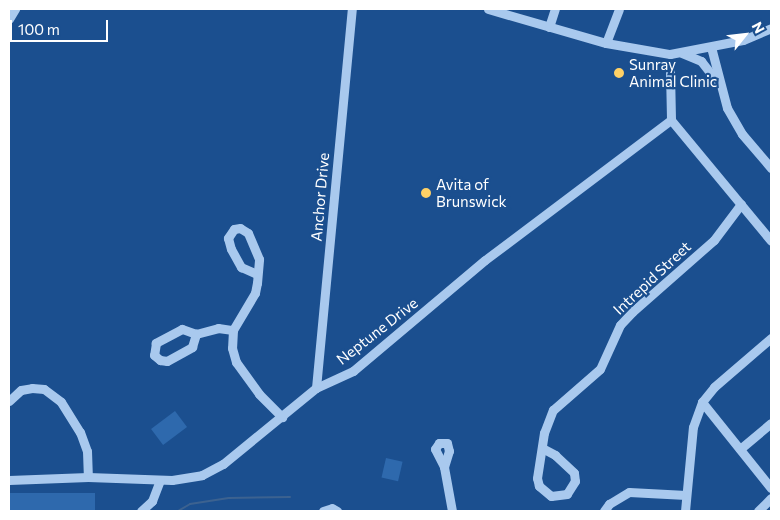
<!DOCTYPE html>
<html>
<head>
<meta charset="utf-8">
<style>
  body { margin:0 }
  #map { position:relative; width:780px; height:520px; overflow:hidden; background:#1b4f8f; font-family:Commissioner,sans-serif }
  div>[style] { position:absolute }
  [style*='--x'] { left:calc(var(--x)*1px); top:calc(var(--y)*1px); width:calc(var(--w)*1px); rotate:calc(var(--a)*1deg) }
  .green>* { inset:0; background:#2e69ad; transform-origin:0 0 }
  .stream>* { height:2px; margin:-1px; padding:0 1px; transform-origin:1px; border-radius:1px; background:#3c6290 }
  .minor>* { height:9px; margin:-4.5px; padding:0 4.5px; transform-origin:4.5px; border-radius:4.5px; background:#a9c9ee }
  .dots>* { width:14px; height:14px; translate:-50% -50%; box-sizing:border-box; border:2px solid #1b4f8f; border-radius:50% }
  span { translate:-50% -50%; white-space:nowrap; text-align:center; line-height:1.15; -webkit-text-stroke:4.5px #1b4f8f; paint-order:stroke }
  .poi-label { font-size:15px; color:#fff }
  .left { translate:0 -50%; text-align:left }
  .street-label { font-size:15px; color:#fff }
  .frame { position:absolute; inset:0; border:10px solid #fff; pointer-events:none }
  .north { position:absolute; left:720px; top:10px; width:50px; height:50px; -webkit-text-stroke:4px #1b4f8f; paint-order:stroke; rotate:61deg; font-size:14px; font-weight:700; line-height:20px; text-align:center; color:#fff }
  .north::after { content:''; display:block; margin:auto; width:18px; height:22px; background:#fff; clip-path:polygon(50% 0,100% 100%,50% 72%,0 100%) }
  .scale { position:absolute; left:10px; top:20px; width:98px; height:22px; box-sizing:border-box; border:2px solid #fff; border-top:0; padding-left:6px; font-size:15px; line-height:18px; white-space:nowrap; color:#fff; -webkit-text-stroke:4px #1b4f8f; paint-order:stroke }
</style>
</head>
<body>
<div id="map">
  <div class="green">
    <i style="left:175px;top:411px;width:20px;height:30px;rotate:53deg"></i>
    <i style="left:386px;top:458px;width:17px;height:20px;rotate:13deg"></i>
    <i style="left:9px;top:493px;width:86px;height:18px"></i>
  </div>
  <div class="stream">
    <i style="--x:81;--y:511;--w:23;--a:0"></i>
    <i style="--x:178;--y:511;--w:14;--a:-30"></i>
    <i style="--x:190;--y:504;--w:39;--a:-9"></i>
    <i style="--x:229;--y:498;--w:61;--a:-0.9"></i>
  </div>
  <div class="minor">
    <i style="--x:488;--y:9;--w:123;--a:16.1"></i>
    <i style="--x:606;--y:43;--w:65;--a:9.8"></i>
    <i style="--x:670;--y:54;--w:74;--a:-10.9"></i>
    <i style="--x:743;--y:40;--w:30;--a:-23"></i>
    <i style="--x:9;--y:19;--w:12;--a:-59"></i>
    <i style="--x:549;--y:27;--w:19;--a:-72"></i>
    <i style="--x:606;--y:43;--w:36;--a:-69"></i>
    <i style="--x:711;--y:47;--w:63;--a:75.3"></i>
    <i style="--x:727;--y:108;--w:30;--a:60"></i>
    <i style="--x:742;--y:134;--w:45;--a:49.5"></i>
    <i style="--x:682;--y:53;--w:21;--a:23"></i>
    <i style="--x:701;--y:61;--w:24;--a:52"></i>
    <i style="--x:670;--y:71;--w:49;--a:88.8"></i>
    <i style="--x:671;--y:120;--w:157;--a:50.4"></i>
    <i style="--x:233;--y:330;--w:43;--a:-59.3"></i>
    <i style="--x:255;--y:293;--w:10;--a:-79"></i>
    <i style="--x:257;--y:283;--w:24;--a:-85"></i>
    <i style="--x:259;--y:259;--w:28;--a:-113"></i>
    <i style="--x:248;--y:233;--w:9;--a:-148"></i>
    <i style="--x:240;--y:228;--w:6;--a:171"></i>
    <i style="--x:234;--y:229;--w:11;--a:124"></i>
    <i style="--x:228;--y:238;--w:11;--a:75"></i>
    <i style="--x:231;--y:249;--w:21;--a:61"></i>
    <i style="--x:241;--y:267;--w:17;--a:24"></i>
    <i style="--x:196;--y:334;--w:15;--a:-160"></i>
    <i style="--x:182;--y:329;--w:30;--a:152"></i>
    <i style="--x:156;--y:343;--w:12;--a:99"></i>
    <i style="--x:154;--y:355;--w:8;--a:40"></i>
    <i style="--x:160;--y:360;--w:7;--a:8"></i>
    <i style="--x:167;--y:361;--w:29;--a:-29"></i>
    <i style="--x:192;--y:347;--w:14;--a:-73"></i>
    <i style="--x:196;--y:334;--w:23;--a:-15"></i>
    <i style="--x:218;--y:328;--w:15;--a:8"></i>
    <i style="--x:233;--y:330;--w:18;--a:93"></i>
    <i style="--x:232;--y:348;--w:15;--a:74"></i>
    <i style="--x:236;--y:362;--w:39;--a:54"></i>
    <i style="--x:259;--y:394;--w:33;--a:45"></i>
    <i style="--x:316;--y:388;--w:381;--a:-84.6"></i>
    <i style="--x:9;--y:401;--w:16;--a:-43"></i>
    <i style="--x:21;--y:390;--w:11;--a:-10"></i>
    <i style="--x:32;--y:388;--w:12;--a:5"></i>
    <i style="--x:44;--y:389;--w:21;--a:37"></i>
    <i style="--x:61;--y:402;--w:36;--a:58"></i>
    <i style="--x:80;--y:432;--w:20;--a:70"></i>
    <i style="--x:87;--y:451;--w:26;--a:88"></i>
    <i style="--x:702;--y:402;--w:110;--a:51.3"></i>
    <i style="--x:542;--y:448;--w:15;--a:28"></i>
    <i style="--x:555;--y:455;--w:26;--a:43"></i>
    <i style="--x:574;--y:473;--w:8;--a:83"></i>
    <i style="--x:575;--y:481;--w:15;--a:122"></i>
    <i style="--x:567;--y:494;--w:16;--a:173"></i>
    <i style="--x:551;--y:496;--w:16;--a:-140"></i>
    <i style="--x:539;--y:486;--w:8;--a:-104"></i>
    <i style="--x:537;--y:478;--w:46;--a:-81.2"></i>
    <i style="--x:544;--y:433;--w:25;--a:-69"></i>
    <i style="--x:553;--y:410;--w:62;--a:-41.1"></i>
    <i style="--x:600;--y:369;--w:48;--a:-65.6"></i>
    <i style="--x:620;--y:325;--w:18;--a:-47"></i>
    <i style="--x:632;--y:312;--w:109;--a:-41.3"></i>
    <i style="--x:714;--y:240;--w:45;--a:-53.1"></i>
    <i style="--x:740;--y:449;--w:40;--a:-40"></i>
    <i style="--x:444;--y:467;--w:17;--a:-73"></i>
    <i style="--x:449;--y:451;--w:8;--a:-104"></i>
    <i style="--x:447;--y:443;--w:8;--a:180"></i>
    <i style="--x:439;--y:443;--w:7;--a:124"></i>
    <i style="--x:435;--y:449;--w:20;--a:63"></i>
    <i style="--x:444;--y:467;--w:45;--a:79.7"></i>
    <i style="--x:9;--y:480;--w:79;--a:-2.2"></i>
    <i style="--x:88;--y:477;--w:84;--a:2"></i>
    <i style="--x:172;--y:480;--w:30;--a:-9"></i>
    <i style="--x:202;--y:475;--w:24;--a:-28"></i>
    <i style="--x:223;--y:464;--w:120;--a:-39.3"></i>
    <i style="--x:316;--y:388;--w:41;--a:-24.7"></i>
    <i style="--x:353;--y:371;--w:172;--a:-40.1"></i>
    <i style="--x:485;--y:260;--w:233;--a:-37"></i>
    <i style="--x:141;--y:511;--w:15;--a:-42"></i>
    <i style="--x:152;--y:501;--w:22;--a:-69"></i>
    <i style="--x:323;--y:511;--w:9;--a:-18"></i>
    <i style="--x:332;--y:508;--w:6;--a:31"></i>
    <i style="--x:604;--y:511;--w:9;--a:-54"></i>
    <i style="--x:609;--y:504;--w:23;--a:-31"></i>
    <i style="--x:629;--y:492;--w:57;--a:3"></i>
    <i style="--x:685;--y:511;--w:84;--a:-84.6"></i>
    <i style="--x:693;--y:427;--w:27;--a:-70"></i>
    <i style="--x:702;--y:402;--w:19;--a:-51"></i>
    <i style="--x:714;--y:387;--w:75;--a:-40.7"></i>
    <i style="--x:758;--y:511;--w:18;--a:-45"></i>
  </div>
  <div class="dots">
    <i style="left:619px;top:73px;background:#ffd166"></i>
    <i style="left:426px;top:193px;background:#ffd166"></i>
  </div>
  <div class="poi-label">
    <span class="left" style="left:629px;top:73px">Sunray<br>Animal Clinic</span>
    <span class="left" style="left:436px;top:193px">Avita of<br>Brunswick</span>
  </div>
  <div class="street-label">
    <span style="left:320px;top:197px;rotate:-85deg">Anchor Drive</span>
    <span style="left:652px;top:278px;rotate:-43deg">Intrepid Street</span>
    <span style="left:377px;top:331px;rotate:-38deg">Neptune Drive</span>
  </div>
  <div class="frame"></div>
  <div class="north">N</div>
  <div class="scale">100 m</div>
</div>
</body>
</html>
